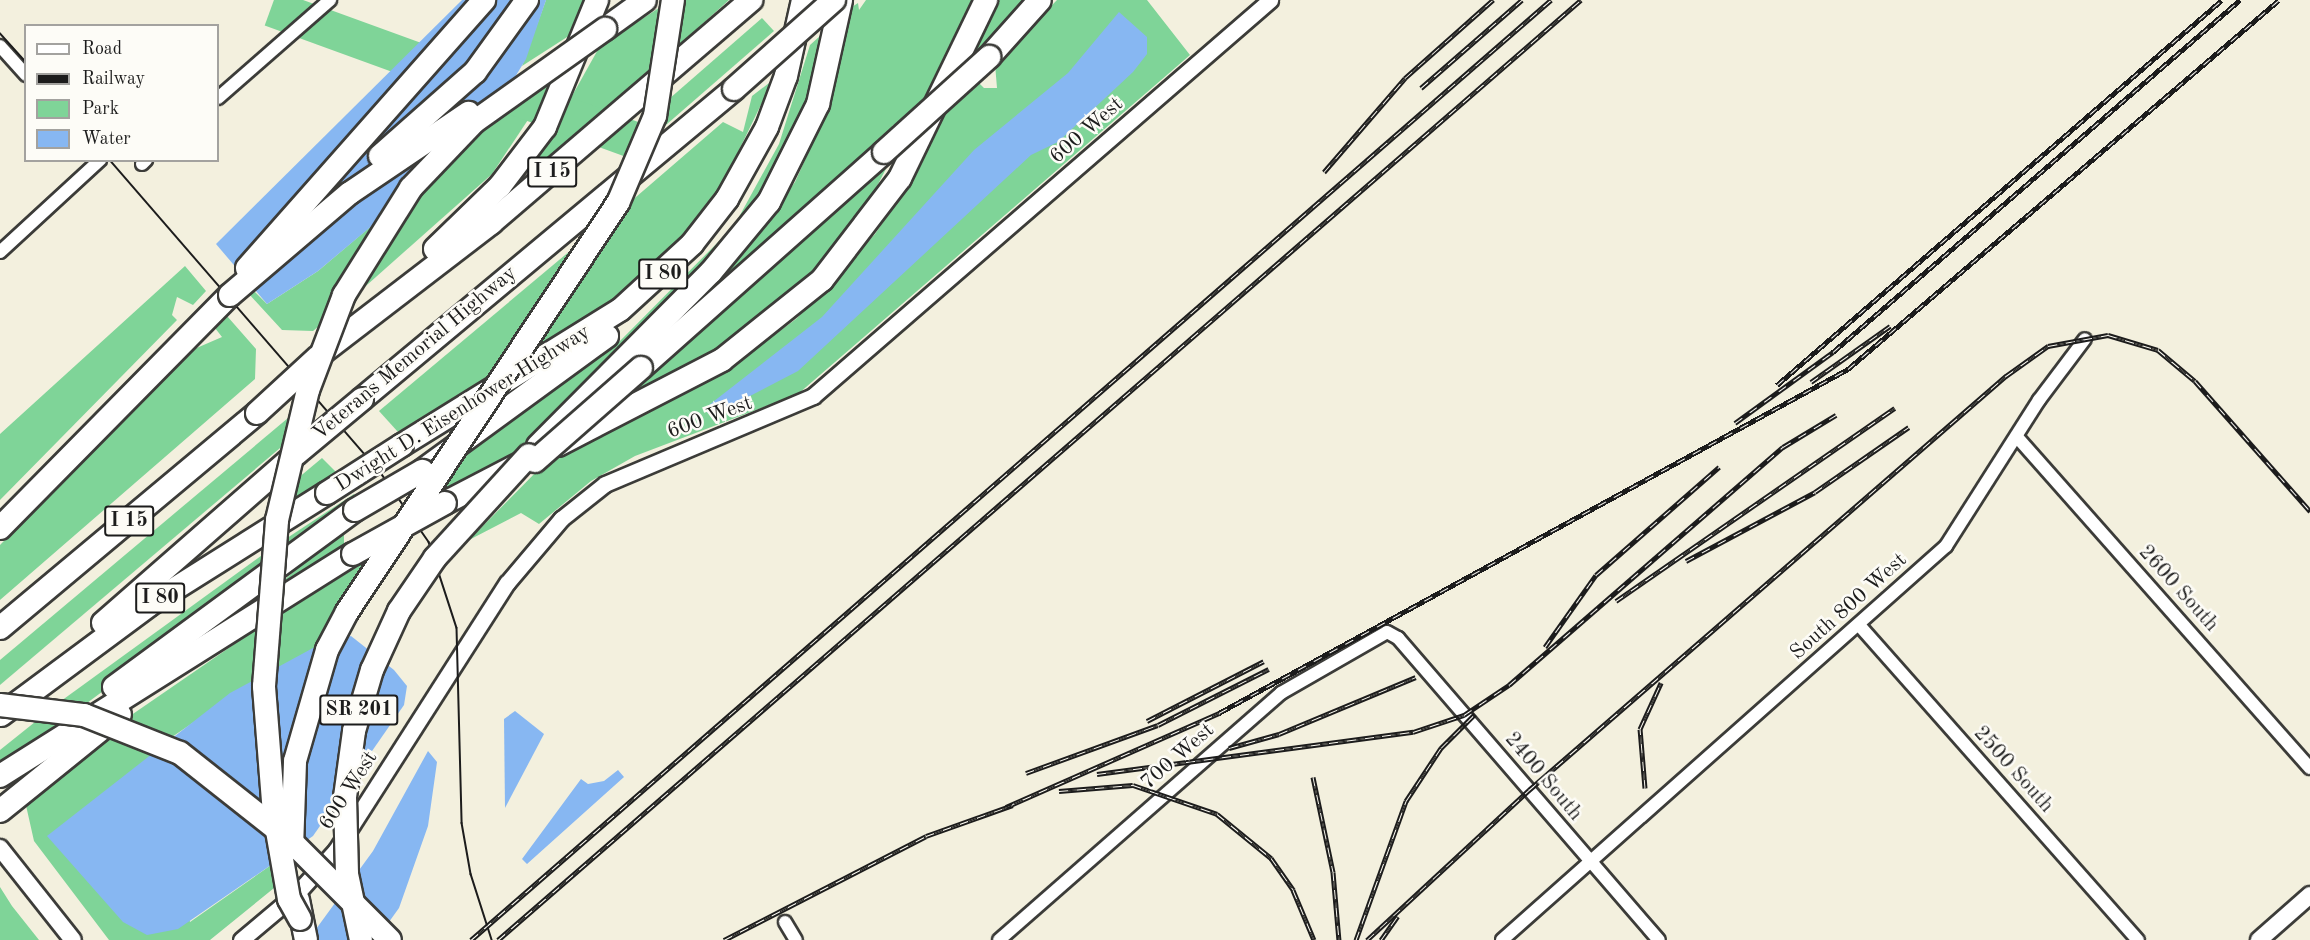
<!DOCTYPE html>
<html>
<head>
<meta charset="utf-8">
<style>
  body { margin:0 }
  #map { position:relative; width:2310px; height:940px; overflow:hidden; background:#f3f0de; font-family:"Old Standard TT",serif }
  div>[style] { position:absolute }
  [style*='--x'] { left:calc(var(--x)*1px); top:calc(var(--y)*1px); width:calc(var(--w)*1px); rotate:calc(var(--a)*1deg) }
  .green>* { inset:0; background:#7fd498; transform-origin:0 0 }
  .water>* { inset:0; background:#87b7f2 }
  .roads { filter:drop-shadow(2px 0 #3c3c39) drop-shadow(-2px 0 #3c3c39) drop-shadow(0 2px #3c3c39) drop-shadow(0 -2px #3c3c39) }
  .minor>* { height:12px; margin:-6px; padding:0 6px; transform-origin:6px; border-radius:6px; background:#fff }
  .tertiary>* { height:15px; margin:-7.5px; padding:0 7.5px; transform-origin:7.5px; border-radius:7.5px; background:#fff }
  .secondary>* { height:16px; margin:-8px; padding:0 8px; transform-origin:8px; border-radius:8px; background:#fff }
  .motorway>* { height:22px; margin:-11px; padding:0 11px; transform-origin:11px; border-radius:11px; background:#fff }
  .tram>* { height:1.5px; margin:-0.75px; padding:0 0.75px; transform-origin:0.75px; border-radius:0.75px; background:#1c1c1c }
  .rail>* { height:5px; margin-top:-2.5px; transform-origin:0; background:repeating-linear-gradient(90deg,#fdfcf7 0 9px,#1c1c1c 0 18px); box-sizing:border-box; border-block:2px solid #1c1c1c }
  .bridges { filter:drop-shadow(2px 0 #3c3c39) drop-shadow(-2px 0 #3c3c39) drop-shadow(0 2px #3c3c39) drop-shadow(0 -2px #3c3c39) }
  .motorway-bridge>* { height:22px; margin:-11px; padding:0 11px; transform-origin:11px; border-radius:11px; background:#fff }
  span { translate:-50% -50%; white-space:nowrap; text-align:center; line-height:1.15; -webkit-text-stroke:5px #fdfcf7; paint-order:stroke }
  .shield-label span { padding:2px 4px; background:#fdfcf7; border:2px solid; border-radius:4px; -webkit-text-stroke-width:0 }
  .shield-label { font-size:20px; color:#1c1c1c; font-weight:700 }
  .street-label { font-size:21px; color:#1c1c1c }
  .legend { position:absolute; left:24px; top:24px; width:195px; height:138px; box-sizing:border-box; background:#fdfcf7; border:2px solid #a3a29f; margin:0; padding:8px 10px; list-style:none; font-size:18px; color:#1c1c1c }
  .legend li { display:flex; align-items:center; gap:12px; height:30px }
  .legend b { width:30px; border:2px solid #a3a29f }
</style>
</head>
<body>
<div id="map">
  <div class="green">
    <i style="clip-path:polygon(546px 0,589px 0,578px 30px,522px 66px)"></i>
    <i style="clip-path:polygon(682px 0,729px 0,679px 45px)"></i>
    <i style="clip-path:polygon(866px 0,976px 0,925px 109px,899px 131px,893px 125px,881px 148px,683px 318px,747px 249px,795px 182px,830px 105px,852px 7px,858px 3px,859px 10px)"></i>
    <i style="clip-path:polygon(998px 0,1038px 0,985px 53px,974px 53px)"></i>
    <i style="clip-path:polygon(1057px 0,1147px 0,1190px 55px,798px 394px,635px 456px,591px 481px,539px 524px,521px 513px,469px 540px,543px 465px,720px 375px,796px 319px,875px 234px,905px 190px,947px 108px,977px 81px,984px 88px,997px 88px,995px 64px)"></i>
    <i style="clip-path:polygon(662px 6px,656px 65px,540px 164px,536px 160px,600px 46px)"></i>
    <i style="clip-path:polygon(762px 18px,774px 31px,659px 131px,669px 99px)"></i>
    <i style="clip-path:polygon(830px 27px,797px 133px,744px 222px,510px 459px,446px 493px,441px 487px,466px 450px,617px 344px,734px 226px,779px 144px,810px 45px)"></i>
    <i style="clip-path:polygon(559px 73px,492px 174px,350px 300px,407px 203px,488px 122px)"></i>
    <i style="clip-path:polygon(773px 80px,724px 181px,674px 246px,625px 291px,534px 349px,629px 203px,723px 122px,743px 132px,752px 96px)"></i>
    <i style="left:641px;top:123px;width:37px;height:387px;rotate:110deg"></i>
    <i style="clip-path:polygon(892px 157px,872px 196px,809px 277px,715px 353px,633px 397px,632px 385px)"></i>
    <i style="clip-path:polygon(376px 222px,325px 321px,313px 331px,282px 330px,249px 294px,253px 290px,267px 304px,318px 271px)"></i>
    <i style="clip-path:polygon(577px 245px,490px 375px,398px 432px,379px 411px)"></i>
    <i style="clip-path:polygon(185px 266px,206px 291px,193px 305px,177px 297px,172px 315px,177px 320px,0 500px,0 434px)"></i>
    <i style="clip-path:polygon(227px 316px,256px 349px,255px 379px,0 600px,0 545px,192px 350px,222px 337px,215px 328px)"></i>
    <i style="clip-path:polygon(288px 418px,286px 443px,0 685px,0 660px)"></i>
    <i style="clip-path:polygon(322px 458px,336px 472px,287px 506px,291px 484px)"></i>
    <i style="clip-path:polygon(354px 494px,362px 504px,278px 562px,281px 542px)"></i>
    <i style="clip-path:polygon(344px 534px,344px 549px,276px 587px,313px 555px)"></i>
    <i style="clip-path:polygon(265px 553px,263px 572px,83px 706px,61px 701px)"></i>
    <i style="clip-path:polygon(368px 560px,318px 646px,271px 672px,273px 619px)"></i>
    <i style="clip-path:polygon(258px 628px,257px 679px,172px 737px,127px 718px)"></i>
    <i style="clip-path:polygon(40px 718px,63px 722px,0 769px,0 750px)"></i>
    <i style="clip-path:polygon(109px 733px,154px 750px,190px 922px,274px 863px,279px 884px,210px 940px,109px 940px,34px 841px,25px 801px)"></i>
    <i style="clip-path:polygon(0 887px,12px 906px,39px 940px,0 940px)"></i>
  </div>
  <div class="water">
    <i style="clip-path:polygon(462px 0,546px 0,526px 59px,479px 136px,318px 271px,267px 304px,216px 244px)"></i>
    <i style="clip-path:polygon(1119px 12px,1147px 37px,1147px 54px,1133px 72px,1058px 142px,1031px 155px,798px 371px,717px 413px,707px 413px,709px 405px,822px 317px,974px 150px,1068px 73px)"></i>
    <i style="clip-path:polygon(351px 636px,394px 670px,407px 686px,404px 705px,313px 836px,178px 929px,147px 935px,123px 922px,47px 836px,230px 693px,313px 648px)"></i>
    <i style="clip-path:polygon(515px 711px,544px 734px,505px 808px,504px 719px)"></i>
    <i style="clip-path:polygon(428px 751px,437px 762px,428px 826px,399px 908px,376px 940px,308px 940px,373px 851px)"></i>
    <i style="clip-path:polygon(618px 770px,624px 777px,527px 864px,522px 859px,581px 779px,588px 784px,604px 781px)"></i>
  </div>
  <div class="roads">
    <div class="minor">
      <i style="--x:0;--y:46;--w:39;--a:48"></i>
      <i style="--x:218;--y:98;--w:149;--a:-41.2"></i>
      <i style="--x:142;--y:164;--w:6;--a:-45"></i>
      <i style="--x:0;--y:252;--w:136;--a:-42.6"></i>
      <i style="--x:2017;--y:437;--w:442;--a:48.5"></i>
      <i style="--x:1859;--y:625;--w:421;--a:48.5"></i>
      <i style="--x:785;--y:922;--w:21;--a:59"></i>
      <i style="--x:999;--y:940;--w:375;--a:-41.2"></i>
      <i style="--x:1281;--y:693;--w:122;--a:-29.9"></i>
      <i style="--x:1387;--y:632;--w:13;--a:29"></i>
      <i style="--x:1398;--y:638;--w:399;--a:49.2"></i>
      <i style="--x:1502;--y:940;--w:594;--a:-41.59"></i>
      <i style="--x:1946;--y:546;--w:173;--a:-57.5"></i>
      <i style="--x:2039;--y:400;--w:76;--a:-53"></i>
    </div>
    <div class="tertiary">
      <i style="--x:241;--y:940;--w:75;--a:-40.1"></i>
      <i style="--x:298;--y:892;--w:57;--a:-47.9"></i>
      <i style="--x:336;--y:850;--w:317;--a:-57.4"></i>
      <i style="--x:507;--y:583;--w:84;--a:-49.8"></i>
      <i style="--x:561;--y:519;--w:56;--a:-38.5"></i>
      <i style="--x:605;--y:484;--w:226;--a:-22.9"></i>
      <i style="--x:813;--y:396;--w:605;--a:-40.91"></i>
    </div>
    <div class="secondary">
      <i style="--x:0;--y:848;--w:117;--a:51.6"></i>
      <i style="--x:2259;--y:940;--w:68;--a:-41.4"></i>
    </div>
    <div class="motorway">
      <i style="--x:605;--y:29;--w:49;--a:-35.9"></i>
      <i style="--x:989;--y:57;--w:76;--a:-48.2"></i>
      <i style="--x:435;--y:249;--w:91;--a:-44.1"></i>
      <i style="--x:500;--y:186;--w:74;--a:-52.7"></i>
      <i style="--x:545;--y:127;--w:137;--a:-67.7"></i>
      <i style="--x:323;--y:352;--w:212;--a:-37.5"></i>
      <i style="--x:491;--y:223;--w:343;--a:-40.6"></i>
      <i style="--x:641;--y:368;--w:325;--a:-41.6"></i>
      <i style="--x:362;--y:399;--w:484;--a:-39.8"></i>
      <i style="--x:402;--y:445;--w:256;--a:-31.8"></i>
      <i style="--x:620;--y:310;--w:98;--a:-42.5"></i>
      <i style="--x:692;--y:244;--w:57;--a:-52.1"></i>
      <i style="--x:727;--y:199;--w:82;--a:-60.9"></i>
      <i style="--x:767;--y:127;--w:54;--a:-69.6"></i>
      <i style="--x:786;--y:76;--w:78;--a:-77.4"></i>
      <i style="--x:558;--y:445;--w:185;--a:-27.4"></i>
      <i style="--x:722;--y:360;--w:128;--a:-38.7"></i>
      <i style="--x:822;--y:280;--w:128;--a:-52.6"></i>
      <i style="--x:900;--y:178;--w:198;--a:-64.2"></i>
      <i style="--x:538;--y:446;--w:245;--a:-45.2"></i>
      <i style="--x:711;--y:272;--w:91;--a:-50.4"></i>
      <i style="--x:769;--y:202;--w:110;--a:-63.4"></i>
      <i style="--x:818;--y:104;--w:107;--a:-77.5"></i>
      <i style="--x:422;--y:471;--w:229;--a:-36.1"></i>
      <i style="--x:445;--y:503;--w:82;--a:-27.5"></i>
      <i style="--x:0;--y:528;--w:327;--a:-45.4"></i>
      <i style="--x:103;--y:623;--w:257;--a:-41.2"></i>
      <i style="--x:0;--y:628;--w:335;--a:-39.9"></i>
      <i style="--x:114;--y:687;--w:299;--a:-36.3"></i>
      <i style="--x:1;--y:715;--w:184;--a:-36.6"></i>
      <i style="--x:149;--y:605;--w:210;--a:-32.2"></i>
      <i style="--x:0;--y:776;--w:417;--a:-32.2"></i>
      <i style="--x:0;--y:811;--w:154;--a:-38.9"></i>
      <i style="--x:298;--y:900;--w:41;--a:78.7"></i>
    </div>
  </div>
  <div class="tram">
    <i style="--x:0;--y:33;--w:39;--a:48"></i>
    <i style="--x:110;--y:160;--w:414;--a:49.1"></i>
    <i style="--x:381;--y:473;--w:84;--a:55.2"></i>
    <i style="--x:429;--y:542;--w:90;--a:72"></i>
    <i style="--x:457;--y:628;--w:195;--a:88.5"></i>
    <i style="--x:462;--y:823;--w:52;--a:80"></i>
    <i style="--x:471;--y:874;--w:69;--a:72.3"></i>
  </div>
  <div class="rail">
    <i style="--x:1421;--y:88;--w:134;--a:-41.1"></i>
    <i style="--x:1324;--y:172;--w:124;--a:-49.2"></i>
    <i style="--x:1405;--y:78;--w:118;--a:-41.6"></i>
    <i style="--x:1811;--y:382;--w:97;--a:-35.3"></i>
    <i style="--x:1777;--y:385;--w:588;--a:-40.87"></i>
    <i style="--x:1735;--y:423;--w:121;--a:-35.9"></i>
    <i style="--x:1833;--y:352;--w:538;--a:-40.86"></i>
    <i style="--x:1686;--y:561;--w:146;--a:-28.1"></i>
    <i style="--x:1815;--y:492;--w:114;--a:-34.7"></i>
    <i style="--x:1616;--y:601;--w:339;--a:-34.7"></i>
    <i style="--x:1545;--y:647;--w:88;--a:-54.7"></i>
    <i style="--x:1596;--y:575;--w:164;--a:-41.3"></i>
    <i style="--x:1147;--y:721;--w:131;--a:-27.1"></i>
    <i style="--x:1229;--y:748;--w:52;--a:-15.6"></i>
    <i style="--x:1279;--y:734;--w:148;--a:-22.6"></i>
    <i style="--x:1026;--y:773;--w:140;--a:-20"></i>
    <i style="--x:1158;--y:725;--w:124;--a:-26.8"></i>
    <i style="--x:1097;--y:774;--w:319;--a:-7.6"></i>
    <i style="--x:1413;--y:732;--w:54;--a:-18.4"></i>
    <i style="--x:1464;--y:715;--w:54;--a:-33.7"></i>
    <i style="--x:1509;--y:685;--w:363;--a:-41"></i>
    <i style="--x:1783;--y:447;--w:62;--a:-31.1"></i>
    <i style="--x:1313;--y:777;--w:97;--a:78.1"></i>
    <i style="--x:1333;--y:872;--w:68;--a:85"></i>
    <i style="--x:1645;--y:788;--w:59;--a:-94.8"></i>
    <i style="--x:1640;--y:729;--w:51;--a:-65.5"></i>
    <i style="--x:1059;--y:791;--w:74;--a:-4.6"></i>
    <i style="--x:1133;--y:785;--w:89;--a:19"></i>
    <i style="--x:1217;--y:814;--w:70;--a:39.2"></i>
    <i style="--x:1271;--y:858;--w:39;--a:55"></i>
    <i style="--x:1293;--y:890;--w:54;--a:67.2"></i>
    <i style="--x:1006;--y:807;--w:233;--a:-23.8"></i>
    <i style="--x:1219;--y:713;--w:717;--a:-28.67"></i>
    <i style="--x:1848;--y:369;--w:567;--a:-40.57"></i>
    <i style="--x:471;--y:940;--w:1432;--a:-41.04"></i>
    <i style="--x:498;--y:940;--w:1434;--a:-40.96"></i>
    <i style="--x:724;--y:940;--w:227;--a:-27.2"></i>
    <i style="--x:926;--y:836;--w:92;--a:-19.6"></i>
    <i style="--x:1356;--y:940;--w:148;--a:-70.2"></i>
    <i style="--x:1406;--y:801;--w:64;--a:-56.6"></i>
    <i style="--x:1441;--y:748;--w:48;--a:-45"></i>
    <i style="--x:1367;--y:940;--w:221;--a:-42.8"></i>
    <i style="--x:1529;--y:790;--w:632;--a:-40.96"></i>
    <i style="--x:2006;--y:376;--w:52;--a:-35.5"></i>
    <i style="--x:2048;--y:346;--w:61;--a:-10.4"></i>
    <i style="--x:2108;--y:335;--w:52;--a:16.7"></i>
    <i style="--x:2158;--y:350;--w:48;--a:40"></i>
    <i style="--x:2195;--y:381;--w:174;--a:48.5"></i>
    <i style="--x:1381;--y:940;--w:29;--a:-55"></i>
  </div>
  <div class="bridges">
    <div class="motorway-bridge">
      <i style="--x:734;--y:89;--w:134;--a:-41.7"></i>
      <i style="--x:884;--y:152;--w:142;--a:-42.1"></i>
      <i style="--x:380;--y:156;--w:127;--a:-41.5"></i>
      <i style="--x:475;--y:72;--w:89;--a:-54.2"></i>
      <i style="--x:247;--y:268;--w:358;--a:-48.5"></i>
      <i style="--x:230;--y:295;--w:157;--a:-40.4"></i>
      <i style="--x:350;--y:193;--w:143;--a:-34.1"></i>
      <i style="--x:257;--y:413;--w:83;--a:-42.6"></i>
      <i style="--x:296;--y:454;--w:86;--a:-39.8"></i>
      <i style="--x:535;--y:461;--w:141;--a:-41.3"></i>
      <i style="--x:327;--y:493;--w:89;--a:-32.6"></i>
      <i style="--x:355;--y:510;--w:78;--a:-30.2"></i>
      <i style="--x:353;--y:554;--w:105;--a:-29"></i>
      <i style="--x:0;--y:705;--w:85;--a:6.8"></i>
      <i style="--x:84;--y:715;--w:103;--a:21.6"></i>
      <i style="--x:180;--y:753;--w:140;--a:38.3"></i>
      <i style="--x:290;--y:840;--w:141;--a:45"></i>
      <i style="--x:292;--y:848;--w:87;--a:-88"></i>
      <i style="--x:295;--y:761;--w:116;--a:-73.9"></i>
      <i style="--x:327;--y:650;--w:43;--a:-62.2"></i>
      <i style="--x:347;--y:612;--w:491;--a:-56.5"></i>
      <i style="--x:618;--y:203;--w:95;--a:-67"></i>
      <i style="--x:655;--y:116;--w:117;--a:-81.2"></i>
      <i style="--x:300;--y:919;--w:23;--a:-119"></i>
      <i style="--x:289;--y:899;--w:86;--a:-100"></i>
      <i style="--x:274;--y:814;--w:128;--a:-94.5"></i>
      <i style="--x:264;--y:686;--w:167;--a:-85.5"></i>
      <i style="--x:277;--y:520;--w:134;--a:-76.6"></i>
      <i style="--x:308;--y:390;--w:102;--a:-69.2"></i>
      <i style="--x:344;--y:295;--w:126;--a:-57.9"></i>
      <i style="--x:411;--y:188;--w:91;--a:-46.3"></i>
      <i style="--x:474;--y:122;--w:161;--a:-35.4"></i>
      <i style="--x:361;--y:940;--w:67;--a:-102"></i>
      <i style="--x:347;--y:874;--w:77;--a:-91.5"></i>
      <i style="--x:345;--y:797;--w:67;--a:-82.2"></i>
      <i style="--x:354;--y:731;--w:64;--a:-73.6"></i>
      <i style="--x:372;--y:670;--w:65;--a:-65.4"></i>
      <i style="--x:399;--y:611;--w:64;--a:-55.8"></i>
      <i style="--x:435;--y:558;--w:139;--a:-47.6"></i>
    </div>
  </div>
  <div class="shield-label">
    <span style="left:552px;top:172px">I 15</span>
    <span style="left:663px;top:274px">I 80</span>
    <span style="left:129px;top:521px">I 15</span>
    <span style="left:160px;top:598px">I 80</span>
    <span style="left:359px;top:710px">SR 201</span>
  </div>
  <div class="street-label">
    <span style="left:1087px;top:131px;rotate:-41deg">600 West</span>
    <span style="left:415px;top:354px;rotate:-40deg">Veterans Memorial Highway</span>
    <span style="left:463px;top:409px;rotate:-32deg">Dwight D. Eisenhower Highway</span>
    <span style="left:710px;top:418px;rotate:-20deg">600 West</span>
    <span style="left:2178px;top:589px;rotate:48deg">2600 South</span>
    <span style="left:1849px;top:607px;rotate:-42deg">South 800 West</span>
    <span style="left:1178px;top:757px;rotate:-41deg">700 West</span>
    <span style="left:2013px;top:770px;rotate:48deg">2500 South</span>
    <span style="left:1543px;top:777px;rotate:50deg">2400 South</span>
    <span style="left:349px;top:791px;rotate:-57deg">600 West</span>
  </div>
  <ul class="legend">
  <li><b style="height:8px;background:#fff"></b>Road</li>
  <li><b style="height:8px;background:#1c1c1c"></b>Railway</li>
  <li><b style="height:16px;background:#7fd498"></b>Park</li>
  <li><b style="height:16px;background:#87b7f2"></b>Water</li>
  </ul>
</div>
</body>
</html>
